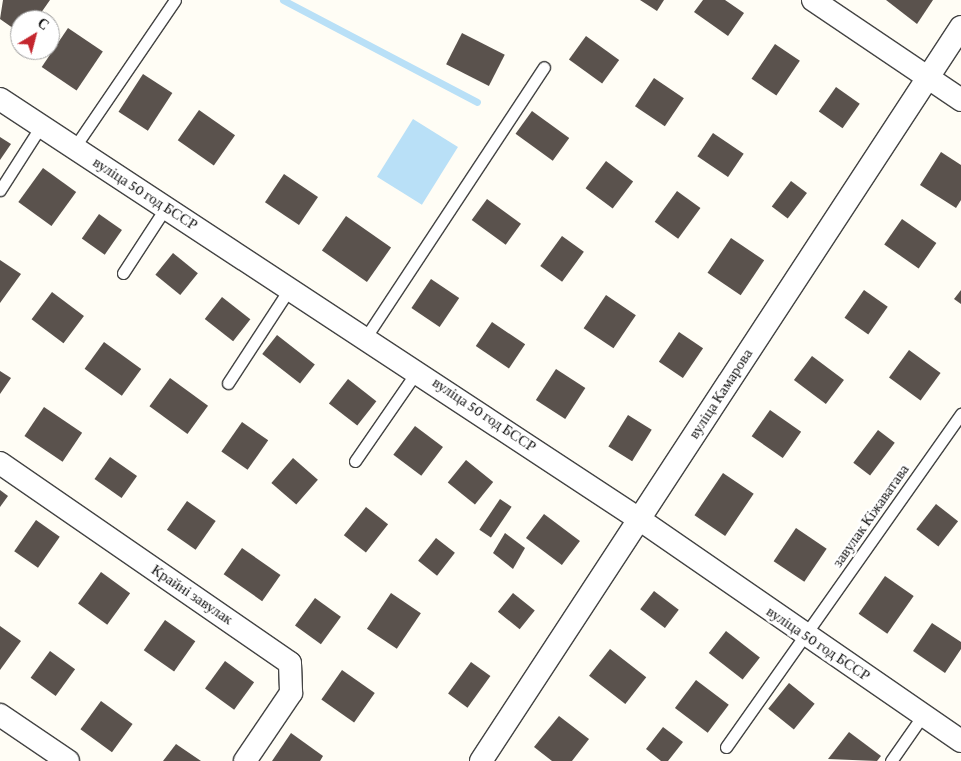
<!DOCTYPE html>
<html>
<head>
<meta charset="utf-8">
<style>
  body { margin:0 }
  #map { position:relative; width:961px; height:761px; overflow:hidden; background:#fffdf5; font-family:"Crimson Pro",serif }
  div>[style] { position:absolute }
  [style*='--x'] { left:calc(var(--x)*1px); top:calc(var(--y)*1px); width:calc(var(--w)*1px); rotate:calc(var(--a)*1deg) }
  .water>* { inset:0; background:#b9e0f7; transform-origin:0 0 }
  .stream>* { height:7px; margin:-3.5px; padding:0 3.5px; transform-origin:3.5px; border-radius:3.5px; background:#b9e0f7 }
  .building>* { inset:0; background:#5a524d; transform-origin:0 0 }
  .roads { filter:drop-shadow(1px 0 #444) drop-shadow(-1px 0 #444) drop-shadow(0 1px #444) drop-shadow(0 -1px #444) }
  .lane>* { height:11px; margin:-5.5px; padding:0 5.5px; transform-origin:5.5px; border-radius:5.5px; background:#fff }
  .street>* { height:22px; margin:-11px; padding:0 11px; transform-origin:11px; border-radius:11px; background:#fff }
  span { translate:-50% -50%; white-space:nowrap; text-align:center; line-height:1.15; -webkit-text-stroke:5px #fff; paint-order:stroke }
  .street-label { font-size:15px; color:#111 }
  .north { position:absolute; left:10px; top:10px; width:50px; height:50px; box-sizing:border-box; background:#fff; border:1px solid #a0a0a0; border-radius:50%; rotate:37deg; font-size:14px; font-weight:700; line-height:20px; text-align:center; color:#111 }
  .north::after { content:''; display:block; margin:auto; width:18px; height:22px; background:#c4262e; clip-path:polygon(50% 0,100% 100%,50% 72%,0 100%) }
</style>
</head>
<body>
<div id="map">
  <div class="water">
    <i style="left:413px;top:119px;width:53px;height:68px;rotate:32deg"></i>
  </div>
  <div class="stream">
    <i style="--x:283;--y:0;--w:219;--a:27.7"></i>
  </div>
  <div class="building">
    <i style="clip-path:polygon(3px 0,50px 0,36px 20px,20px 20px,20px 33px,0 19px)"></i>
    <i style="clip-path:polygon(640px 0,664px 0,657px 11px)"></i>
    <i style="clip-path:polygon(703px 0,725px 0,744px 13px,728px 36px,694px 12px)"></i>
    <i style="clip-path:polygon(886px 0,933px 0,917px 24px)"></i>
    <i style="left:68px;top:28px;width:42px;height:47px;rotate:34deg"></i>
    <i style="left:462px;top:33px;width:48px;height:35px;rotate:27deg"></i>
    <i style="left:586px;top:36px;width:41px;height:29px;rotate:36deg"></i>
    <i style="left:775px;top:44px;width:30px;height:42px;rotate:34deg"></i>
    <i style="left:143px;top:74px;width:35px;height:45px;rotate:33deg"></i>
    <i style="left:654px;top:78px;width:36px;height:34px;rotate:34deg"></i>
    <i style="left:836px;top:87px;width:29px;height:30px;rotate:35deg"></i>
    <i style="left:199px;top:110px;width:44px;height:37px;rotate:35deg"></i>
    <i style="left:532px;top:111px;width:46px;height:28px;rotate:36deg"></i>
    <i style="left:713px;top:133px;width:37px;height:28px;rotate:34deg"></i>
    <i style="clip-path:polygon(0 137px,11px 144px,0 160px)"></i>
    <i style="clip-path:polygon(941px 152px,961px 165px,961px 200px,956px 208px,920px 185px)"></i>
    <i style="left:606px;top:161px;width:34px;height:34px;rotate:37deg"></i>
    <i style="left:43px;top:168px;width:41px;height:42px;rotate:36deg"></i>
    <i style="left:284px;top:174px;width:41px;height:34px;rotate:34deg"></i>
    <i style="left:791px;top:181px;width:20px;height:32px;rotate:37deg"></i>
    <i style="left:677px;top:191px;width:29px;height:38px;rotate:36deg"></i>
    <i style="left:487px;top:199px;width:42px;height:26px;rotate:36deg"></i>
    <i style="left:99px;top:214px;width:28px;height:30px;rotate:35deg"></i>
    <i style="left:346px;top:216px;width:55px;height:42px;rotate:35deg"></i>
    <i style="left:902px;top:219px;width:42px;height:31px;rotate:35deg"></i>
    <i style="left:562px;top:236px;width:27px;height:37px;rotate:36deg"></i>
    <i style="left:731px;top:238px;width:40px;height:42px;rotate:34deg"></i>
    <i style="left:173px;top:253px;width:32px;height:28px;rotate:39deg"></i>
    <i style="clip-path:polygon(0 260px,21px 274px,0 303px)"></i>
    <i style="left:431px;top:279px;width:34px;height:35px;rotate:34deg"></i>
    <i style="left:864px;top:290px;width:29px;height:34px;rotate:35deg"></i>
    <i style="clip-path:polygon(961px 290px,961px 304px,954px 299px)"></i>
    <i style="left:52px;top:292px;width:40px;height:34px;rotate:37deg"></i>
    <i style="left:606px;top:295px;width:36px;height:40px;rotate:34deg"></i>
    <i style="left:222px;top:297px;width:36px;height:28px;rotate:38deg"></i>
    <i style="left:492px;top:322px;width:40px;height:29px;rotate:34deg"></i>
    <i style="left:679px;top:332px;width:29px;height:36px;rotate:34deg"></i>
    <i style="left:277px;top:335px;width:48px;height:24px;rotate:38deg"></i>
    <i style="left:104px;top:342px;width:46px;height:33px;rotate:36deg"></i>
    <i style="left:909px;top:350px;width:39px;height:34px;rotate:36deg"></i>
    <i style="left:812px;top:356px;width:40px;height:30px;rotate:37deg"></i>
    <i style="left:556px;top:369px;width:35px;height:37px;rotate:33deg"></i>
    <i style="clip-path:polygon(0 371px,11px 378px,0 394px)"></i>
    <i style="left:170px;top:378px;width:47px;height:35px;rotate:36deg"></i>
    <i style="left:348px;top:379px;width:36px;height:31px;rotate:38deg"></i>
    <i style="left:44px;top:407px;width:46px;height:35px;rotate:34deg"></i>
    <i style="left:770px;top:410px;width:38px;height:32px;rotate:35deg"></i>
    <i style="left:628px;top:415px;width:28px;height:37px;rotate:32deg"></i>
    <i style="left:242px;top:422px;width:32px;height:36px;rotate:35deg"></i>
    <i style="left:415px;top:426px;width:35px;height:36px;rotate:37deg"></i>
    <i style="left:878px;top:430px;width:21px;height:41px;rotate:37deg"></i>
    <i style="left:110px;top:457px;width:33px;height:27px;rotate:35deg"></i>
    <i style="left:293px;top:458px;width:33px;height:33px;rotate:41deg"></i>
    <i style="left:466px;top:460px;width:35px;height:29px;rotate:39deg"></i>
    <i style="left:723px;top:473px;width:37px;height:51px;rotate:34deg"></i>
    <i style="clip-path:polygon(0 490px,8px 496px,0 507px)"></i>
    <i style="left:500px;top:499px;width:14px;height:37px;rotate:34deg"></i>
    <i style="left:187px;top:501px;width:35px;height:35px;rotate:35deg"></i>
    <i style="left:936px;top:504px;width:28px;height:32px;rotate:38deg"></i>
    <i style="left:366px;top:507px;width:28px;height:36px;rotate:38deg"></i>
    <i style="left:544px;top:514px;width:45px;height:30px;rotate:37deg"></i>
    <i style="left:36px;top:520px;width:29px;height:38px;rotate:35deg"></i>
    <i style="left:796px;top:528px;width:37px;height:40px;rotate:34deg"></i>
    <i style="clip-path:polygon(505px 533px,525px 548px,513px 569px,493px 553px)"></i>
    <i style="left:436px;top:538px;width:24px;height:29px;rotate:38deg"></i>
    <i style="left:242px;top:548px;width:47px;height:32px;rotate:35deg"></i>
    <i style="left:101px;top:572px;width:36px;height:39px;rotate:36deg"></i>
    <i style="left:885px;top:576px;width:35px;height:46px;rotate:35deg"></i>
    <i style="left:654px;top:591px;width:31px;height:23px;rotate:37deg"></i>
    <i style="left:391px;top:593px;width:36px;height:43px;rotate:34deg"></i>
    <i style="left:513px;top:593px;width:28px;height:24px;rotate:39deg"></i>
    <i style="left:315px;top:598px;width:32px;height:34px;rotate:36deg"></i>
    <i style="left:165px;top:620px;width:37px;height:37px;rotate:35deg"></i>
    <i style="clip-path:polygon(932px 623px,961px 642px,961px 649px,945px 673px,913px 651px)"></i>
    <i style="clip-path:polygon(0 626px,21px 641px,0 670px)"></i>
    <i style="left:726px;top:631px;width:43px;height:28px;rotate:38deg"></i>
    <i style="left:610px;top:649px;width:46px;height:34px;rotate:38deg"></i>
    <i style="left:50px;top:651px;width:31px;height:33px;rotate:36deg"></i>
    <i style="left:225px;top:661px;width:36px;height:34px;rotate:36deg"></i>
    <i style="left:471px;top:662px;width:24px;height:39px;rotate:36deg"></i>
    <i style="left:342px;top:670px;width:40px;height:36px;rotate:35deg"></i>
    <i style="left:696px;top:680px;width:41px;height:35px;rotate:37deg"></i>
    <i style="left:789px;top:683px;width:33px;height:33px;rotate:39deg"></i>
    <i style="left:101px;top:701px;width:39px;height:35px;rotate:36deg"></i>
    <i style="clip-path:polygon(559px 716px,589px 739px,572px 761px,552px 761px,534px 747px)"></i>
    <i style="clip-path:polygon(663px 727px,683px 742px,668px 761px,661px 761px,646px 749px)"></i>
    <i style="clip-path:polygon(849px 732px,881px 756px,877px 761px,828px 759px)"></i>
    <i style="clip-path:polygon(291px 733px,323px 756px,320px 761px,272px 761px)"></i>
    <i style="clip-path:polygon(176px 744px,201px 761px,163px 761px)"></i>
  </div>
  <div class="roads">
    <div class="lane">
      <i style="--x:74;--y:148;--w:179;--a:-55.7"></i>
      <i style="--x:0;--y:190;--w:76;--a:-57.4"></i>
      <i style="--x:123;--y:273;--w:79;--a:-56.9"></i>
      <i style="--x:366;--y:337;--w:323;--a:-56.6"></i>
      <i style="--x:228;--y:383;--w:113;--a:-56.9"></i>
      <i style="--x:355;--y:461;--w:109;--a:-55.4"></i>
      <i style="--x:726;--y:747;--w:408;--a:-54.8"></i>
      <i style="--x:891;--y:761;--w:56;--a:-55.2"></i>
    </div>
    <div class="street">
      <i style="--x:813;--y:0;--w:179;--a:34"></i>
      <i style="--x:0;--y:99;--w:765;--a:33.32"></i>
      <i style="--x:639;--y:519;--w:391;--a:34.6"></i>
      <i style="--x:0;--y:463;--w:352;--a:34.6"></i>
      <i style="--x:290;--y:663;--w:30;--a:88"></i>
      <i style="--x:291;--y:693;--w:82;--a:124.1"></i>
      <i style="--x:0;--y:715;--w:82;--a:34.1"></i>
      <i style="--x:481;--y:761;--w:877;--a:-56.82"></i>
    </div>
  </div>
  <div class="street-label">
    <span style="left:145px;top:194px;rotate:33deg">вуліца 50 год БССР</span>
    <span style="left:721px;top:394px;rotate:-57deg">вуліца Камарова</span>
    <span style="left:484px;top:415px;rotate:34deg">вуліца 50 год БССР</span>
    <span style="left:871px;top:516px;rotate:-55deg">завулак Кіжаватава</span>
    <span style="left:192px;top:595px;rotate:34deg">Крайні завулак</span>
    <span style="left:818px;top:644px;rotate:34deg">вуліца 50 год БССР</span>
  </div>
  <div class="north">С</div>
</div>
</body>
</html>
